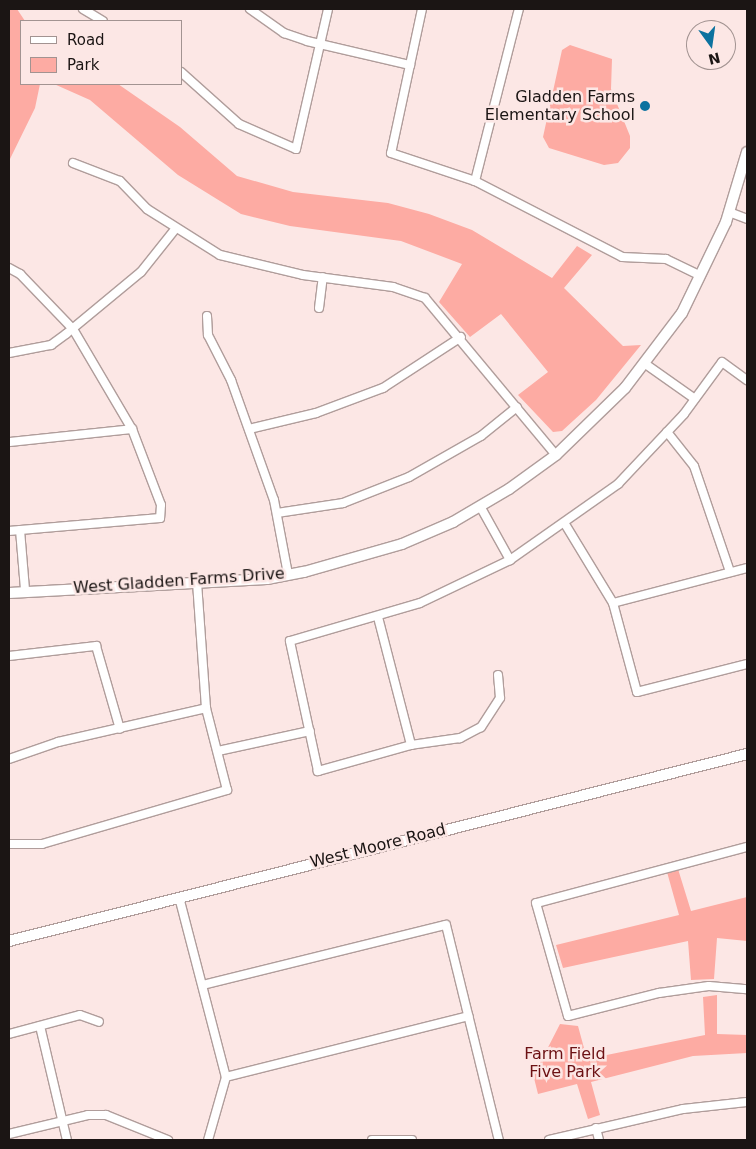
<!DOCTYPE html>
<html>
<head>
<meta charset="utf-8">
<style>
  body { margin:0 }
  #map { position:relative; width:756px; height:1149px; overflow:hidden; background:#fce7e5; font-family:"DejaVu Sans",sans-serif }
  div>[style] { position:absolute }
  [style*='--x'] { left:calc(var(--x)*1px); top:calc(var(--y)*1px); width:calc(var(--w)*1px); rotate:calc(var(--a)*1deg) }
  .green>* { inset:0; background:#fdaba3 }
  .roads { filter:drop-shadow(1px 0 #b09d9b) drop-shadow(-1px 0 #b09d9b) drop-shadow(0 1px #b09d9b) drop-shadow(0 -1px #b09d9b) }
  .minor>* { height:8px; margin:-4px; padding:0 4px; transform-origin:4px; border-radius:4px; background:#fff }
  .tertiary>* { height:10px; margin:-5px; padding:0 5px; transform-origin:5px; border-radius:5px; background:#fff }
  .dots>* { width:14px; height:14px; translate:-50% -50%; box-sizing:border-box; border:2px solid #fce7e5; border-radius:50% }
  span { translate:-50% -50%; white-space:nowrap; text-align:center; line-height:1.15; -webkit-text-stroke:5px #fce7e5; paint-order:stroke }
  .poi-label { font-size:16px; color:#1b1514 }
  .right { translate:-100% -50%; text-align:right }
  .street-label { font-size:16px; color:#1b1514 }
  .park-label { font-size:16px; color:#6c1114 }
  .frame { position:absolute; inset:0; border:10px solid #1b1514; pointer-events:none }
  .legend { position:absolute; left:20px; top:20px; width:162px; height:65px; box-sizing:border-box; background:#fce7e5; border:1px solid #a29391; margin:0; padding:6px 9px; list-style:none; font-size:15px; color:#1b1514 }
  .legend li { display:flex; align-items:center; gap:10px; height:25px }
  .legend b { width:25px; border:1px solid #a29391 }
  .north { position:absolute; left:686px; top:20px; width:50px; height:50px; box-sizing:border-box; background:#fce7e5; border:1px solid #a29391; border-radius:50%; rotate:166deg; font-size:14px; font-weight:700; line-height:20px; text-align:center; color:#1b1514 }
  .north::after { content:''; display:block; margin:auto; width:18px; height:22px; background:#0c729f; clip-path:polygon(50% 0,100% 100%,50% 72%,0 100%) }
</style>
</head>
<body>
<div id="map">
  <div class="green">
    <i style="clip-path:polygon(9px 9px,17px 9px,25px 21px,21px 21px,21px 84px,40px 84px,35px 108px,9px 161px)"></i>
    <i style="clip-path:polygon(570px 45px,612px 59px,611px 89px,630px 136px,630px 148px,618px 163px,604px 165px,549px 148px,543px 137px,562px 50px)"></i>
    <i style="clip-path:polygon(54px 84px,118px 84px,180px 127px,237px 176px,293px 192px,388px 203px,429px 214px,472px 230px,552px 278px,577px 246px,592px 255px,564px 288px,623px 346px,641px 345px,596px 400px,562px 431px,553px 432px,518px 395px,548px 372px,501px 314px,470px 337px,439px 302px,462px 264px,401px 241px,290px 226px,241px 214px,178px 175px,90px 100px)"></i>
    <i style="clip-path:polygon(678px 869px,691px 911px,747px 897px,747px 941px,717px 938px,714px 979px,691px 980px,688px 941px,563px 968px,556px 945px,679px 915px,667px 872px)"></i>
    <i style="clip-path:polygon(717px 995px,717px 1034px,747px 1035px,747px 1053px,693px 1056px,591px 1082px,600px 1115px,588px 1119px,577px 1084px,538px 1094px,531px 1066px,539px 1065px,560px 1024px,578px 1026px,587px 1059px,705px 1035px,703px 997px)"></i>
  </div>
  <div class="roads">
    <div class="minor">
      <i style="--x:83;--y:9;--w:23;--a:31"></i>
      <i style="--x:250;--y:9;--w:42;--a:35.2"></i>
      <i style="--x:284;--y:33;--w:24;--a:19"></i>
      <i style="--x:307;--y:41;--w:106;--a:13.1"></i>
      <i style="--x:422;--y:9;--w:147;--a:102.1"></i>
      <i style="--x:391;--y:153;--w:89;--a:18.4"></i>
      <i style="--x:475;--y:181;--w:165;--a:27.3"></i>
      <i style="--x:622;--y:257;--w:44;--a:2.6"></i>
      <i style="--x:666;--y:259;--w:37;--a:26"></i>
      <i style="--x:181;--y:72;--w:78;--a:41.9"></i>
      <i style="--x:239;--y:124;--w:62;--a:23.7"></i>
      <i style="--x:296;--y:149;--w:144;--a:-77.1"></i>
      <i style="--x:73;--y:163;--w:50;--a:21"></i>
      <i style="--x:120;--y:181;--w:39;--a:46"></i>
      <i style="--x:147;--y:209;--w:86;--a:32.2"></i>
      <i style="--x:220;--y:255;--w:85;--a:13.5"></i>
      <i style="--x:303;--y:275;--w:91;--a:7.6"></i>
      <i style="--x:393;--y:287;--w:34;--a:19"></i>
      <i style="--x:425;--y:298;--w:204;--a:50.2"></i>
      <i style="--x:475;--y:181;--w:178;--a:-75.7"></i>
      <i style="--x:729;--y:212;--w:19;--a:21"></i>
      <i style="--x:9;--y:268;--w:13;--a:29"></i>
      <i style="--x:20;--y:274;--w:76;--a:46.1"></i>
      <i style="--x:73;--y:329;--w:116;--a:59.5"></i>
      <i style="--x:132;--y:429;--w:81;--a:69.1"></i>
      <i style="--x:161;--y:505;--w:13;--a:94"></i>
      <i style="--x:160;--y:518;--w:152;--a:175.1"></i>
      <i style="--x:319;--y:308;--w:31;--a:-83"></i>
      <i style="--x:207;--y:316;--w:19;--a:87"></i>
      <i style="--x:208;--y:335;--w:51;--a:62.9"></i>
      <i style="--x:231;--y:380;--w:127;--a:70.3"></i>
      <i style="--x:274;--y:500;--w:75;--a:79.3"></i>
      <i style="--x:9;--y:353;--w:43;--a:-10.8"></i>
      <i style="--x:51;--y:345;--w:19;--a:-36"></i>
      <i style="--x:66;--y:334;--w:97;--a:-39.6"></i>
      <i style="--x:141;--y:272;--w:56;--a:-51.5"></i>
      <i style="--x:644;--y:363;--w:62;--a:35.2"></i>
      <i style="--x:249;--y:429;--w:69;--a:-13.4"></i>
      <i style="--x:316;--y:413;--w:72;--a:-20.5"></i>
      <i style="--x:383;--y:388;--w:93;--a:-33.2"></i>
      <i style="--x:667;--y:432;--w:43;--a:51.5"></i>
      <i style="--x:694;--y:466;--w:112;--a:71.2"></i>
      <i style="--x:9;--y:442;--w:124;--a:-6"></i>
      <i style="--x:480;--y:506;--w:62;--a:60.9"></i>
      <i style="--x:277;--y:513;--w:67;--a:-8.6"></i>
      <i style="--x:343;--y:503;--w:71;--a:-21.5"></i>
      <i style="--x:409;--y:477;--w:83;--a:-29.7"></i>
      <i style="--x:481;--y:436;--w:46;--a:-38.9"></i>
      <i style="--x:565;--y:524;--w:92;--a:58.7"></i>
      <i style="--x:613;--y:603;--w:92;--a:74.9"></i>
      <i style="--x:637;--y:692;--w:114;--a:-14.3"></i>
      <i style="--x:20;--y:530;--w:60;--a:85.2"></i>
      <i style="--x:613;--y:603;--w:138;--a:-14.6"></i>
      <i style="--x:378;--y:617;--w:132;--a:75.5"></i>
      <i style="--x:9;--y:656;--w:88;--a:-6.6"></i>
      <i style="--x:96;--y:646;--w:86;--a:73.9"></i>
      <i style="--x:498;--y:675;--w:23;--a:85"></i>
      <i style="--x:500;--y:698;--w:35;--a:123"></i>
      <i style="--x:481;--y:727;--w:24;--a:152"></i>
      <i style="--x:460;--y:738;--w:49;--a:171.9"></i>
      <i style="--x:411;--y:745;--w:97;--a:164.4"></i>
      <i style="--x:318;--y:771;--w:133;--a:-102.2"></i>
      <i style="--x:290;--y:641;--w:135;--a:-16.3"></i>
      <i style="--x:420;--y:603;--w:100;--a:-25.5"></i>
      <i style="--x:510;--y:560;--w:132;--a:-35.1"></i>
      <i style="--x:618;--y:484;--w:96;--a:-46.7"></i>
      <i style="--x:684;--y:414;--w:64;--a:-53.8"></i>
      <i style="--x:722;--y:362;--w:31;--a:36"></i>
      <i style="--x:218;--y:751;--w:94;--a:-12.3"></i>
      <i style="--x:9;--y:759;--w:52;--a:-19.1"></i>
      <i style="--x:58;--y:742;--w:152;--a:-12.9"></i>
      <i style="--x:9;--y:844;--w:33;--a:0"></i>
      <i style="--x:42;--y:844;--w:193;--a:-16.3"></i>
      <i style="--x:227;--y:790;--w:85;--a:-104.4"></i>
      <i style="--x:206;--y:708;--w:126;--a:-94.1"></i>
      <i style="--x:747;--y:847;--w:218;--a:165.1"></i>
      <i style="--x:536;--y:903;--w:117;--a:74.2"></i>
      <i style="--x:568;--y:1016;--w:94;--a:-14.2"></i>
      <i style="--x:659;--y:993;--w:50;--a:-8"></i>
      <i style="--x:709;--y:986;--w:38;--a:5"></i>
      <i style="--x:179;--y:897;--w:186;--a:75.4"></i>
      <i style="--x:226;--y:1077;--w:66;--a:105.9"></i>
      <i style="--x:203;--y:985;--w:250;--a:-13.9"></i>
      <i style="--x:446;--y:925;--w:221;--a:76.2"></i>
      <i style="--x:40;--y:1026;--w:117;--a:76.7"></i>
      <i style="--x:9;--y:1034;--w:73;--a:-15"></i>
      <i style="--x:80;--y:1015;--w:20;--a:20"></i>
      <i style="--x:226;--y:1077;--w:250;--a:-14.1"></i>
      <i style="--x:596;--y:1128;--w:12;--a:76"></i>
      <i style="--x:9;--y:1134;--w:81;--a:-13.5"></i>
      <i style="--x:88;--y:1115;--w:18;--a:0"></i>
      <i style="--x:106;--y:1115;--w:67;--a:22"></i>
      <i style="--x:372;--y:1140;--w:40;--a:0"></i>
      <i style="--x:549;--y:1140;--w:138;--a:-13"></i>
      <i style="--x:683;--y:1109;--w:64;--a:-6.2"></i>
    </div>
    <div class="tertiary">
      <i style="--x:9;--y:593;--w:258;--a:-3.1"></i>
      <i style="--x:267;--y:579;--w:38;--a:-11"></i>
      <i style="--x:304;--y:572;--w:102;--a:-15.9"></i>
      <i style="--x:402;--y:544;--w:56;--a:-23.3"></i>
      <i style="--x:453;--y:522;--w:65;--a:-30.5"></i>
      <i style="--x:509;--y:489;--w:58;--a:-35.9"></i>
      <i style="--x:556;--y:455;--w:96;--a:-44.2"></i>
      <i style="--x:625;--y:388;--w:94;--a:-52.8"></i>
      <i style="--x:682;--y:313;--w:101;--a:-64.2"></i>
      <i style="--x:726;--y:222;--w:73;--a:-73.3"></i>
      <i style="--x:9;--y:941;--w:761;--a:-14.22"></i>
    </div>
  </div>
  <div class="dots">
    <i style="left:645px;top:106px;background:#0c729f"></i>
  </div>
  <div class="poi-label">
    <span class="right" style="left:635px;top:106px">Gladden Farms<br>Elementary School</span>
  </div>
  <div class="street-label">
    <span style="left:179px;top:581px;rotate:-4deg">West Gladden Farms Drive</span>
    <span style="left:378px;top:846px;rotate:-14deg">West Moore Road</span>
  </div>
  <div class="park-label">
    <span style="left:565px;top:1063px">Farm Field<br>Five Park</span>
  </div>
  <div class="frame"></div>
  <ul class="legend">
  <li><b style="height:6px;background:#fff"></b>Road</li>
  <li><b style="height:14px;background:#fdaba3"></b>Park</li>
  </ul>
  <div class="north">N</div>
</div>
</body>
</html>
